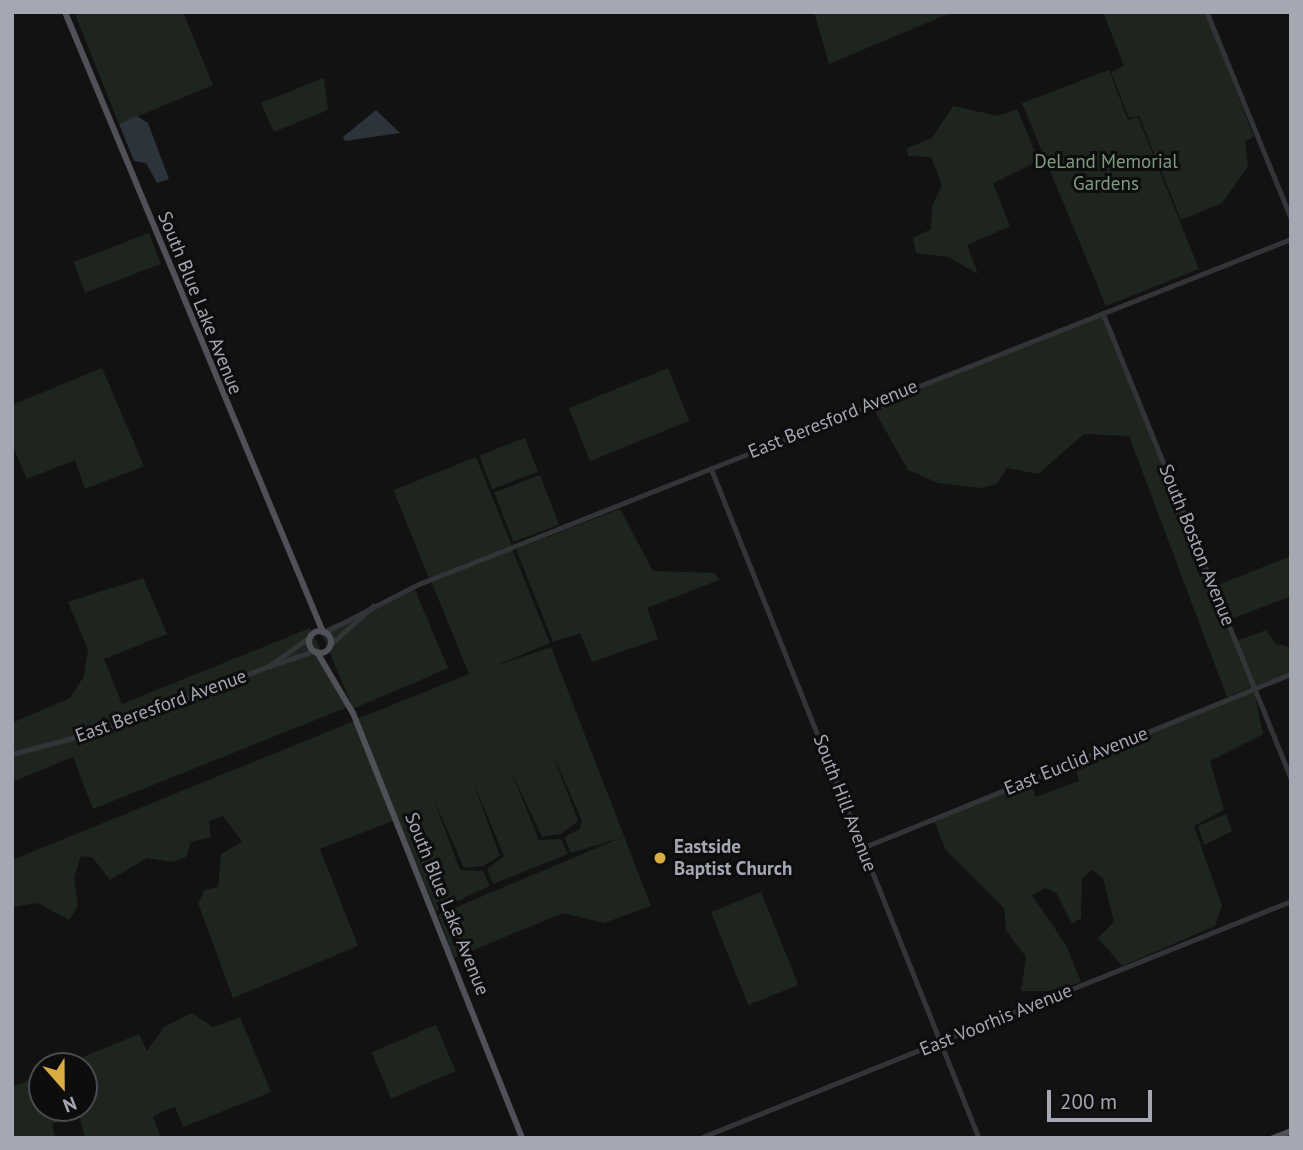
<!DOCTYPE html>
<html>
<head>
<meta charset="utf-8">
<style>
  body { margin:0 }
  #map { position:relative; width:1303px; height:1150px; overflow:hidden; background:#121213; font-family:"PT Sans",sans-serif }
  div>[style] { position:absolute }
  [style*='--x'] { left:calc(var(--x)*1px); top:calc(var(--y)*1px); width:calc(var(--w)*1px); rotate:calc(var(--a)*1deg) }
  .green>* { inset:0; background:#1e251f; transform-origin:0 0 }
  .water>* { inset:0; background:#2d333a }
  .minor>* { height:4.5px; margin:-2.25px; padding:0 2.25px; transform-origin:2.25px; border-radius:2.25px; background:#333437 }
  .major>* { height:6px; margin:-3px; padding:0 3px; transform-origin:3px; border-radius:3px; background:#4f5156 }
  .major>.ring { margin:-3px; padding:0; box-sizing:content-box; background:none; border:6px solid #4f5156; border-radius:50% }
  .dots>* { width:19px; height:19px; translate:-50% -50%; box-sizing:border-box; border:4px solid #0d0d0e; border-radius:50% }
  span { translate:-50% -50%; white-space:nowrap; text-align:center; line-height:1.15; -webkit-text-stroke:6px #0d0d0e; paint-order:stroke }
  .park-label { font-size:19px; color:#7e9b81 }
  .street-label { font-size:19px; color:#a5a8b2 }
  .poi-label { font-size:19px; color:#a5a8b2; font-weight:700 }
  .left { translate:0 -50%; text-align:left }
  .frame { position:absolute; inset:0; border:14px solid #a5a8b2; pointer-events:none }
  .north { position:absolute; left:28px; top:1052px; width:70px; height:70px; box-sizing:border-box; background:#0d0d0e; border:2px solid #4a4b50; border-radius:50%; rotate:159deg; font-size:19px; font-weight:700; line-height:28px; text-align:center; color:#a5a8b2 }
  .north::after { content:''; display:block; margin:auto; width:24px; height:32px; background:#daad42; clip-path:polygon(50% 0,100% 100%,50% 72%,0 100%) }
  .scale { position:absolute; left:1047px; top:1090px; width:105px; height:32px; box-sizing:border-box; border:4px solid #a5a8b2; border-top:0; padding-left:9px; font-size:21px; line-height:24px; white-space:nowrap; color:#a5a8b2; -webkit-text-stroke:5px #0d0d0e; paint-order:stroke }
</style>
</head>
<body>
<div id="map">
  <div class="green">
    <i style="clip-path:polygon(74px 12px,183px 12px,213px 85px,119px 124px)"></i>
    <i style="clip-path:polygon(814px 12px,953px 12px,829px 64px)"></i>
    <i style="clip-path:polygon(1103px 12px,1205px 12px,1254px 137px,1245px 141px,1248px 167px,1222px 203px,1181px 220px,1139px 116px,1129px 118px,1111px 72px,1124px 66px)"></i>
    <i style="clip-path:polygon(1109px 70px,1128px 120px,1138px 117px,1199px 269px,1106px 306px,1022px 103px)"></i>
    <i style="clip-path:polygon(324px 78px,328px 110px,274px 132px,261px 103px)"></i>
    <i style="clip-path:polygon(953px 106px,998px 116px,1017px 109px,1039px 161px,993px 183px,1010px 226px,967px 245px,978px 274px,948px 257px,916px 253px,913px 238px,931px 229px,932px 206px,942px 185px,931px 157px,908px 156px,907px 148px,932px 138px)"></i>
    <i style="left:149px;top:233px;width:33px;height:81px;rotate:69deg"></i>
    <i style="clip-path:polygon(1102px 315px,1252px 687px,1227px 697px,1129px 436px,1084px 434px,1038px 474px,1007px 468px,997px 484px,981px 488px,938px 483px,908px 470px,873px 408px)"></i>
    <i style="clip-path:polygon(102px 368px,144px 466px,85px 489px,75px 460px,27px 479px,12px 444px,12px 405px)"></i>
    <i style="left:668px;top:368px;width:57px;height:107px;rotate:68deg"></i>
    <i style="left:525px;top:438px;width:36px;height:49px;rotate:69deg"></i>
    <i style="left:476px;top:457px;width:95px;height:89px;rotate:68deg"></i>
    <i style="left:540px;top:475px;width:53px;height:49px;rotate:69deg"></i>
    <i style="clip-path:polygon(620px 509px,653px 571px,715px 573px,719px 580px,647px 608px,658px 639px,592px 662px,580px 633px,553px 642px,516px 549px)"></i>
    <i style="clip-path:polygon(512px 549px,550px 643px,492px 667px,551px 647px,651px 906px,604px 923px,563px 913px,454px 958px,438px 915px,620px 838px,571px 853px,564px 837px,579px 830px,582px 821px,552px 752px,578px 821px,561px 834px,542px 837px,510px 769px,539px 840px,561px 839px,568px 854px,493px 884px,487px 869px,504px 856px,474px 784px,500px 856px,483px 866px,464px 868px,434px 800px,460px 870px,483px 871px,490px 886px,436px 911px,357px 719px,469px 674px,431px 581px)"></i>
    <i style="clip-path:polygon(1291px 556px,1291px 596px,1229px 620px,1215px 586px)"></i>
    <i style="clip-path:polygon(143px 578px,167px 634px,104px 659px,122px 704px,310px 628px,348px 707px,93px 809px,73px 757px,12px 782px,12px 723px,70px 698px,84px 676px,88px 650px,68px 602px)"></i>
    <i style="left:415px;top:590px;width:85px;height:103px;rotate:67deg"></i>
    <i style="clip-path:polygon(1266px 630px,1276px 644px,1291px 647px,1291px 672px,1256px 686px,1237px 641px)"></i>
    <i style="clip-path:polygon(1254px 691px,1263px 734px,1210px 761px,1224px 810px,1194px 826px,1222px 906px,1215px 926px,1122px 966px,1098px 938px,1114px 922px,1103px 878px,1091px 870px,1082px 879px,1081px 918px,1072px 924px,1056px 893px,1045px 888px,1032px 895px,1066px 945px,1081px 982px,1053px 991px,1021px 991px,1026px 957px,1006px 930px,1004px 908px,946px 850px,934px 821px,1030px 783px,1036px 797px,1079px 781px,1074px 764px)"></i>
    <i style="clip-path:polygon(354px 721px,395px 820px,320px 849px,358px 946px,233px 998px,198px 903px,205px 890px,218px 887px,221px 854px,242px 842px,223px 816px,209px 821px,211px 837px,191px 842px,186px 857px,173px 862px,147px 858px,110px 880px,93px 858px,81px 856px,74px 877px,78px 906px,69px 920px,38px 903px,12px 907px,12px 860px)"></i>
    <i style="clip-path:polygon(1226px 814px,1232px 831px,1204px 845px,1198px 826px)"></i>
    <i style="left:761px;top:892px;width:100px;height:54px;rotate:68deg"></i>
    <i style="clip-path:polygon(192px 1013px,213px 1027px,240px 1017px,271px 1092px,183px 1127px,175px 1107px,163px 1111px,153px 1117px,161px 1138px,85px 1138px,79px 1115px,52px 1124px,55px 1138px,12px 1138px,12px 1087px,42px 1074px,42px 1108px,84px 1108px,84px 1066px,61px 1066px,139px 1034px,147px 1051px,164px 1027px)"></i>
    <i style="left:436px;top:1025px;width:50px;height:70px;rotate:67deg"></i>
  </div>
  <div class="water">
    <i style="clip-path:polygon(376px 110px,400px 133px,345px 141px,343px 137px)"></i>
    <i style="clip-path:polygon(137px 116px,148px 123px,169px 179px,157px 183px,146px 163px,134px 161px,119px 124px)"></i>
  </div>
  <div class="minor">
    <i style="--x:1207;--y:12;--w:222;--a:67.8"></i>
    <i style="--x:1103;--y:313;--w:502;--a:67.99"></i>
    <i style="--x:711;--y:468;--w:722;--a:68.2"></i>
    <i style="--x:325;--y:632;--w:106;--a:-27.1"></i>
    <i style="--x:419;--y:584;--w:938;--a:-21.59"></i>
    <i style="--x:330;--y:645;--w:58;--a:-42.2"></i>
    <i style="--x:270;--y:666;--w:46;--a:-18.8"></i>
    <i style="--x:12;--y:754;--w:106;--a:-14.8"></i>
    <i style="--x:114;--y:727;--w:167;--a:-21.5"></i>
    <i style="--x:269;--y:666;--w:50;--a:-35.3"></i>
    <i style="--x:862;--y:848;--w:463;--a:-22.1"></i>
    <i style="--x:700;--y:1138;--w:637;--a:-21.85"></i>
  </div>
  <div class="major">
    <i style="--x:65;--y:12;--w:672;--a:67.41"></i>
    <i class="ring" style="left:309px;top:631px;width:16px;height:16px"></i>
    <i style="--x:317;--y:652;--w:71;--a:59.5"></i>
    <i style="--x:353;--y:713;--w:457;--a:68.3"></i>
    <i style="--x:1273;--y:1138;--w:19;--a:-21"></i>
  </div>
  <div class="dots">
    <i style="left:660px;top:858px;background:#daad42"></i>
  </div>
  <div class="park-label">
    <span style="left:1106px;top:173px">DeLand Memorial<br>Gardens</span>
  </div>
  <div class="street-label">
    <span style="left:200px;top:303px;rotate:68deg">South Blue Lake Avenue</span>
    <span style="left:833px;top:419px;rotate:-22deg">East Beresford Avenue</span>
    <span style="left:1197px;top:545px;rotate:68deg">South Boston Avenue</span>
    <span style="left:161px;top:706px;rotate:-20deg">East Beresford Avenue</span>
    <span style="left:1076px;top:761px;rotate:-22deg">East Euclid Avenue</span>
    <span style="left:845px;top:803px;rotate:69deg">South Hill Avenue</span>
    <span style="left:447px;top:904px;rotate:68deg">South Blue Lake Avenue</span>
    <span style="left:996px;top:1020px;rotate:-22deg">East Voorhis Avenue</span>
  </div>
  <div class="poi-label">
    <span class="left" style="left:674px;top:858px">Eastside<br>Baptist Church</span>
  </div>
  <div class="frame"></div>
  <div class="north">N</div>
  <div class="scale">200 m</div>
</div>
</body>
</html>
